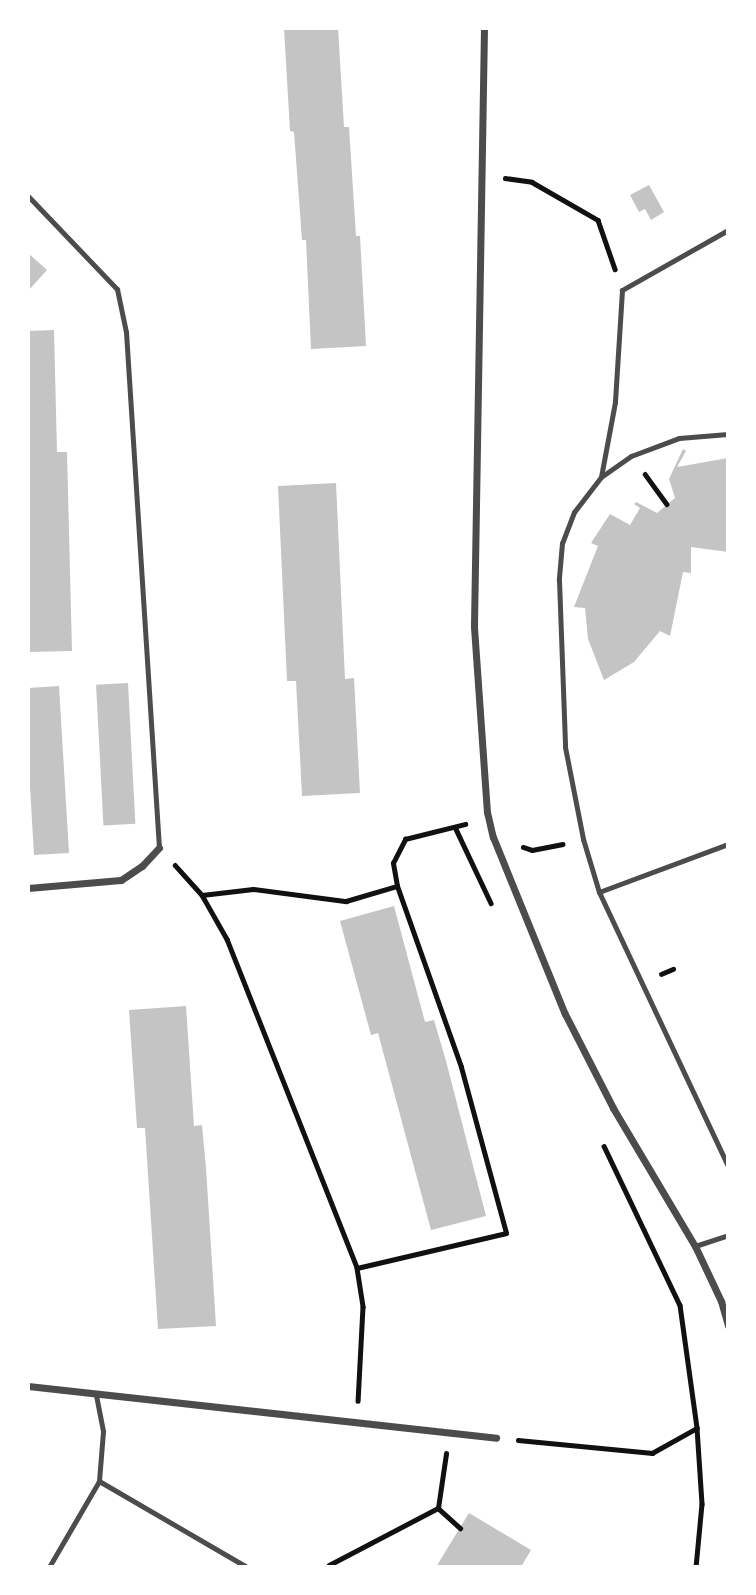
<!DOCTYPE html>
<html>
<head>
<meta charset="utf-8">
<style>
  body { margin:0 }
  #map { position:relative; width:756px; height:1595px; overflow:hidden; background:#fff; font-family:"Public Sans",sans-serif }
  div>[style] { position:absolute }
  [style*='--x'] { left:calc(var(--x)*1px); top:calc(var(--y)*1px); width:calc(var(--w)*1px); rotate:calc(var(--a)*1deg) }
  .building>* { inset:0; background:#c4c4c4; transform-origin:0 0 }
  .path>* { height:4.5px; margin:-2.25px; padding:0 2.25px; transform-origin:2.25px; border-radius:2.25px; background:#111 }
  .service>* { height:5px; margin:-2.5px; padding:0 2.5px; transform-origin:2.5px; border-radius:2.5px; background:#4c4c4c }
  .minor>* { height:7px; margin:-3.5px; padding:0 3.5px; transform-origin:3.5px; border-radius:3.5px; background:#4c4c4c }
  span { translate:-50% -50%; white-space:nowrap; text-align:center; line-height:1.15; -webkit-text-stroke:5px #fff; paint-order:stroke }
  .frame { position:absolute; inset:0; border:30px solid #fff; pointer-events:none }
</style>
</head>
<body>
<div id="map">
  <div class="building">
    <i style="clip-path:polygon(284px 28px,338px 28px,344px 127px,349px 127px,356px 236px,360px 236px,366px 346px,311px 349px,306px 240px,302px 240px,294px 132px,290px 131px)"></i>
    <i style="clip-path:polygon(649px 185px,664px 212px,651px 220px,645px 209px,639px 212px,630px 195px)"></i>
    <i style="clip-path:polygon(28px 253px,47px 270px,28px 291px)"></i>
    <i style="clip-path:polygon(54px 330px,57px 452px,67px 452px,72px 651px,28px 652px,28px 331px)"></i>
    <i style="clip-path:polygon(683px 449px,686px 451px,677px 467px,728px 458px,728px 552px,691px 547px,691px 573px,683px 572px,670px 636px,660px 631px,634px 662px,604px 680px,588px 639px,585px 608px,574px 607px,598px 546px,591px 543px,610px 514px,630px 525px,640px 508px,634px 504px,636px 502px,657px 513px,675px 498px,669px 479px)"></i>
    <i style="clip-path:polygon(336px 483px,345px 679px,354px 678px,360px 793px,302px 796px,296px 681px,287px 681px,278px 486px)"></i>
    <i style="left:128px;top:683px;width:141px;height:32px;rotate:87deg"></i>
    <i style="clip-path:polygon(59px 686px,69px 853px,34px 855px,28px 752px,28px 688px)"></i>
    <i style="clip-path:polygon(394px 906px,425px 1022px,434px 1020px,446px 1061px,486px 1216px,431px 1230px,378px 1033px,371px 1035px,340px 921px)"></i>
    <i style="clip-path:polygon(186px 1006px,194px 1126px,202px 1125px,206px 1168px,216px 1326px,158px 1329px,145px 1128px,137px 1128px,129px 1010px)"></i>
    <i style="clip-path:polygon(469px 1513px,531px 1550px,521px 1567px,436px 1567px)"></i>
  </div>
  <div class="path">
    <i style="--x:505;--y:178;--w:27;--a:8"></i>
    <i style="--x:532;--y:182;--w:76;--a:29.9"></i>
    <i style="--x:598;--y:220;--w:52;--a:70.9"></i>
    <i style="--x:645;--y:474;--w:37;--a:54"></i>
    <i style="--x:456;--y:829;--w:82;--a:64.7"></i>
    <i style="--x:523;--y:847;--w:9;--a:18"></i>
    <i style="--x:532;--y:850;--w:31;--a:-11"></i>
    <i style="--x:175;--y:865;--w:40;--a:48"></i>
    <i style="--x:202;--y:895;--w:51;--a:60.4"></i>
    <i style="--x:227;--y:939;--w:354;--a:68.4"></i>
    <i style="--x:357;--y:1268;--w:39;--a:81"></i>
    <i style="--x:363;--y:1307;--w:94;--a:93"></i>
    <i style="--x:202;--y:895;--w:51;--a:-6.7"></i>
    <i style="--x:253;--y:889;--w:94;--a:7.4"></i>
    <i style="--x:346;--y:901;--w:53;--a:-16.4"></i>
    <i style="--x:661;--y:974;--w:13;--a:-23"></i>
    <i style="--x:604;--y:1146;--w:176;--a:64.5"></i>
    <i style="--x:680;--y:1305;--w:124;--a:82.1"></i>
    <i style="--x:357;--y:1268;--w:153;--a:-13.2"></i>
    <i style="--x:506;--y:1233;--w:172;--a:-105.2"></i>
    <i style="--x:461;--y:1067;--w:192;--a:-109.5"></i>
    <i style="--x:397;--y:886;--w:23;--a:-100"></i>
    <i style="--x:393;--y:863;--w:27;--a:-63"></i>
    <i style="--x:405;--y:839;--w:62;--a:-14"></i>
    <i style="--x:518;--y:1440;--w:135;--a:5.5"></i>
    <i style="--x:652;--y:1453;--w:51;--a:-29.1"></i>
    <i style="--x:697;--y:1428;--w:76;--a:86.2"></i>
    <i style="--x:702;--y:1504;--w:63;--a:95.4"></i>
    <i style="--x:438;--y:1508;--w:55;--a:-81.6"></i>
    <i style="--x:438;--y:1508;--w:30;--a:42"></i>
    <i style="--x:329;--y:1565;--w:123;--a:-27.6"></i>
  </div>
  <div class="service">
    <i style="--x:28;--y:196;--w:129;--a:46.3"></i>
    <i style="--x:117;--y:289;--w:44;--a:78.2"></i>
    <i style="--x:126;--y:332;--w:517;--a:86.34"></i>
    <i style="--x:728;--y:230;--w:122;--a:150.5"></i>
    <i style="--x:622;--y:290;--w:112;--a:93.6"></i>
    <i style="--x:615;--y:402;--w:76;--a:100.6"></i>
    <i style="--x:601;--y:477;--w:44;--a:127.6"></i>
    <i style="--x:574;--y:512;--w:33;--a:111"></i>
    <i style="--x:562;--y:543;--w:37;--a:95"></i>
    <i style="--x:559;--y:580;--w:167;--a:87.9"></i>
    <i style="--x:565;--y:747;--w:94;--a:78.9"></i>
    <i style="--x:583;--y:839;--w:55;--a:73.2"></i>
    <i style="--x:599;--y:892;--w:303;--a:64.8"></i>
    <i style="--x:601;--y:477;--w:37;--a:-35"></i>
    <i style="--x:631;--y:456;--w:51;--a:-20.6"></i>
    <i style="--x:679;--y:438;--w:49;--a:-4.7"></i>
    <i style="--x:599;--y:892;--w:138;--a:-20.4"></i>
    <i style="--x:695;--y:1246;--w:35;--a:-18"></i>
    <i style="--x:99;--y:1481;--w:171;--a:30.2"></i>
    <i style="--x:49;--y:1567;--w:99;--a:-59.8"></i>
    <i style="--x:99;--y:1481;--w:50;--a:-85.4"></i>
    <i style="--x:103;--y:1431;--w:38;--a:-101"></i>
  </div>
  <div class="minor">
    <i style="--x:484;--y:28;--w:599;--a:90.96"></i>
    <i style="--x:474;--y:627;--w:185;--a:86"></i>
    <i style="--x:487;--y:812;--w:26;--a:77"></i>
    <i style="--x:493;--y:837;--w:191;--a:67.9"></i>
    <i style="--x:565;--y:1014;--w:106;--a:62.9"></i>
    <i style="--x:613;--y:1108;--w:161;--a:59.3"></i>
    <i style="--x:695;--y:1246;--w:61;--a:64.7"></i>
    <i style="--x:721;--y:1301;--w:26;--a:74"></i>
    <i style="--x:28;--y:888;--w:93;--a:-4.9"></i>
    <i style="--x:121;--y:880;--w:25;--a:-34"></i>
    <i style="--x:142;--y:866;--w:25;--a:-47"></i>
    <i style="--x:28;--y:1386;--w:471;--a:6.3"></i>
  </div>
  <div class="frame"></div>
</div>
</body>
</html>
